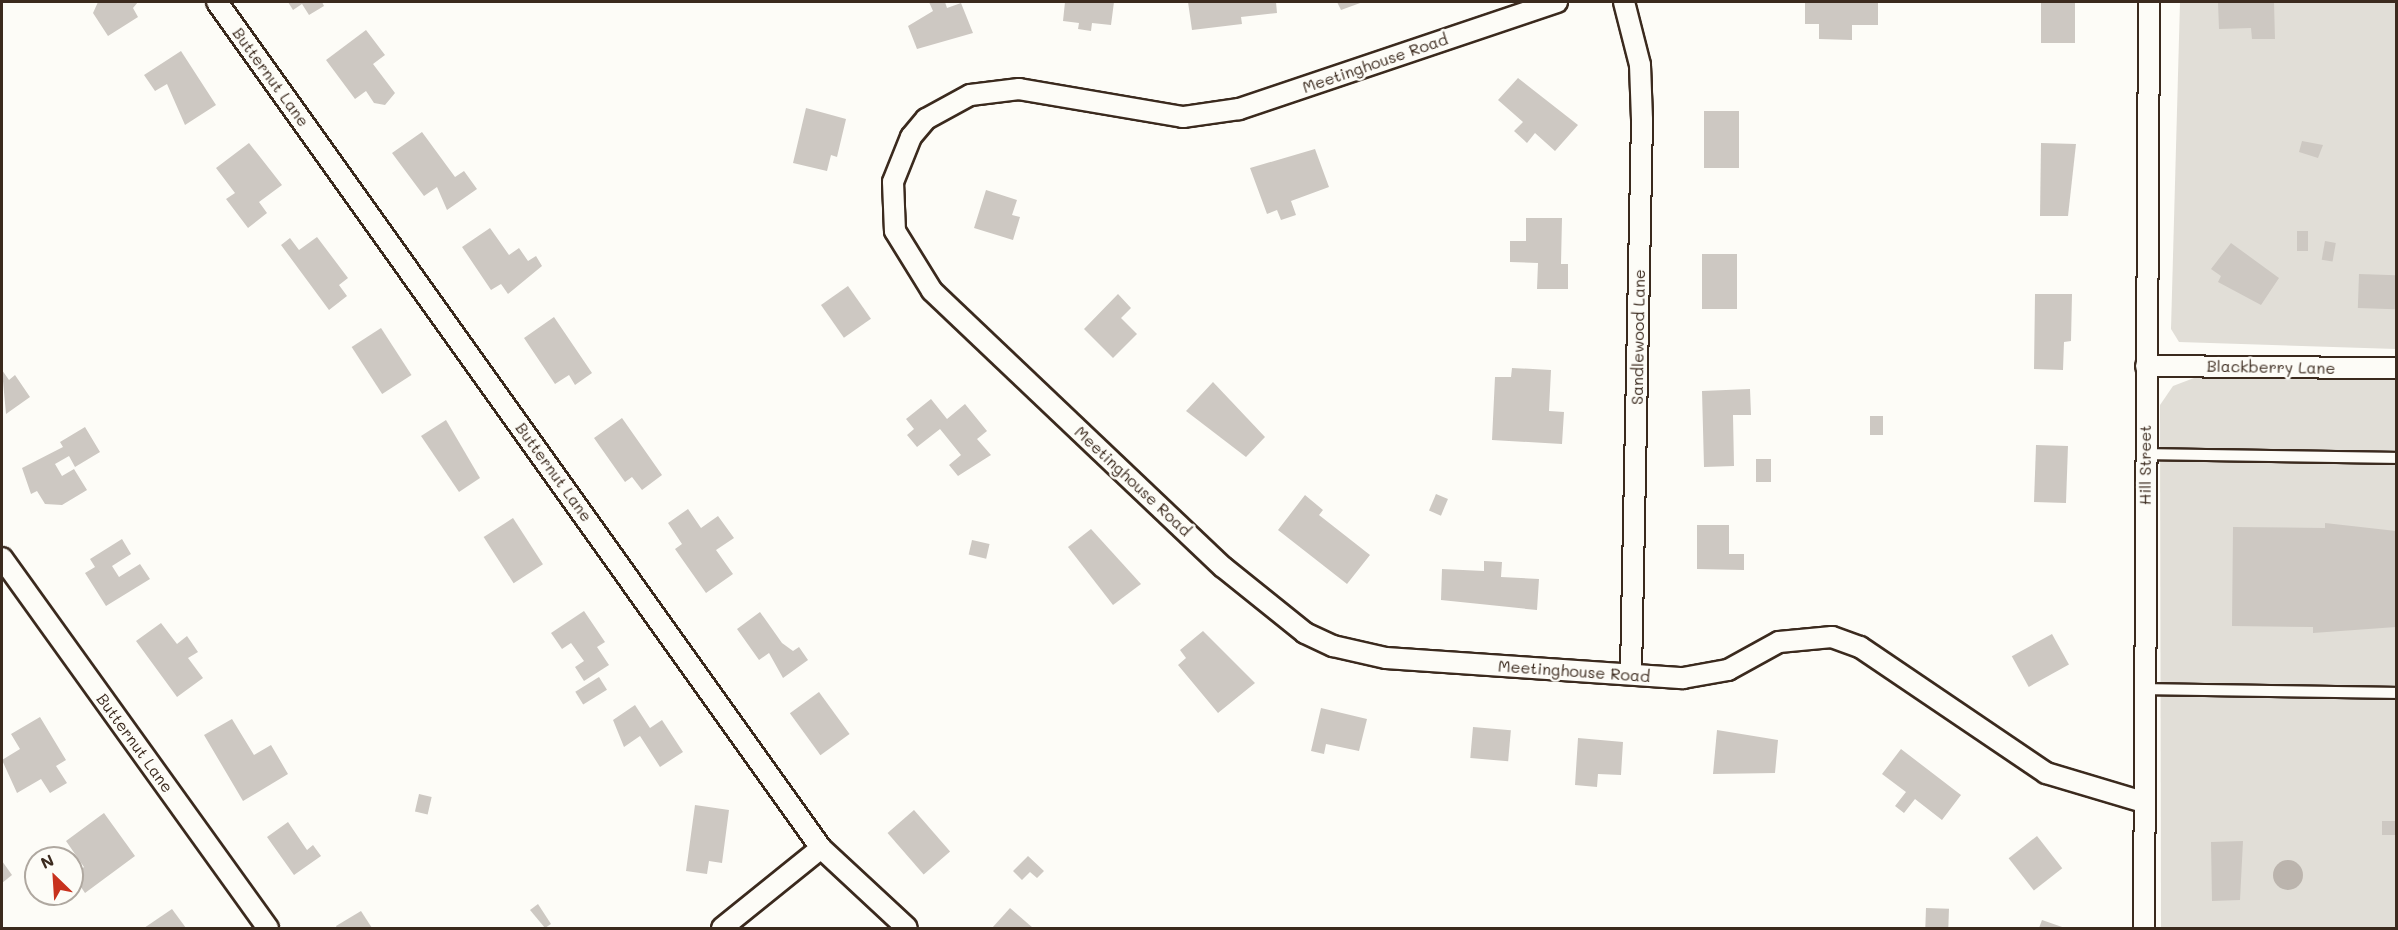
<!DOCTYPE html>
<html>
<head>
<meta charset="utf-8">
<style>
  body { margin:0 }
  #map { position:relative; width:2398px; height:930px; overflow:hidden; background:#fdfcf7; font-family:Mali,sans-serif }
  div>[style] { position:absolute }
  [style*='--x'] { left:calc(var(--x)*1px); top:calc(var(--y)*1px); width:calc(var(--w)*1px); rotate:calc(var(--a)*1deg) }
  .green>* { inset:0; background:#e1ded7 }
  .water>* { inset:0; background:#bbb4ad }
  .round { border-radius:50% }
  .building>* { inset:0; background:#cdc8c2; transform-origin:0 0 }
  .roads { filter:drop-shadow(2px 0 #3b2a1e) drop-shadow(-2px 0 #3b2a1e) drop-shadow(0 2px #3b2a1e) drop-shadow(0 -2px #3b2a1e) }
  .lane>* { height:10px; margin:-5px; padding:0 5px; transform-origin:5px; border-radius:5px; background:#fdfcf7 }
  .street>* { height:20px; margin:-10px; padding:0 10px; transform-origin:10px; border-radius:10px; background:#fdfcf7 }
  span { translate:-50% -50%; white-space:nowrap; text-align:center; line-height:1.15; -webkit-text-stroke:5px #fdfcf7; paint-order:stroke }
  .street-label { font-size:16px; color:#3b2a1e }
  .frame { position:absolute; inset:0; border:3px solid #3b2a1e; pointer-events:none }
  .north { position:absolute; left:24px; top:846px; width:60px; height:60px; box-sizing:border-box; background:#fdfcf7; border:2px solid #afa8a0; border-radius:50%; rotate:335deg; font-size:16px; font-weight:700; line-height:24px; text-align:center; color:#3b2a1e }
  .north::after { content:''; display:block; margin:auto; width:21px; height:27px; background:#c8321e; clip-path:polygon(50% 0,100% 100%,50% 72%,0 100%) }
</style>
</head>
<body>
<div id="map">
  <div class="green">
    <i style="clip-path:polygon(2180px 2px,2396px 2px,2396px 349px,2179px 342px,2171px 329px)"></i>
    <i style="clip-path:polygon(2194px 378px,2396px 380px,2396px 928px,2161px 928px,2160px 405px,2173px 386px)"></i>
  </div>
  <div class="water">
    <i class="round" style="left:2273px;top:860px;width:30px;height:30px"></i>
  </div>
  <div class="building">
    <i style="clip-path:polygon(98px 2px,138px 2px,133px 8px,138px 17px,108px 36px,93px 13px)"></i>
    <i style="clip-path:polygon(288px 2px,322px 2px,324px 6px,309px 15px,302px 4px,293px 10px)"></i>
    <i style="clip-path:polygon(929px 2px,945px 2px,947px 8px,961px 3px,973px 33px,917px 49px,908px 26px,933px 11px)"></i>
    <i style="clip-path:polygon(1065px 2px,1114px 2px,1111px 25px,1092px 23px,1091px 31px,1078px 29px,1079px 23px,1063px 21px)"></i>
    <i style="clip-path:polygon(1188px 2px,1276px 2px,1277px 13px,1241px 17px,1242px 24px,1192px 30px)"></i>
    <i style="clip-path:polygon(1337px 2px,1363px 2px,1341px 10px)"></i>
    <i style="clip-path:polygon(1805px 2px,1878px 2px,1878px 25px,1852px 25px,1852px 40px,1819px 39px,1819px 24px,1805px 24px)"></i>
    <i style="left:2041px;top:2px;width:34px;height:41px"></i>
    <i style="clip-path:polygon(2218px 2px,2274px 2px,2275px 39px,2252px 39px,2251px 28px,2219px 29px)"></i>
    <i style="clip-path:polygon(366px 30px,385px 55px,373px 64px,395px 93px,385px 105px,374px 103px,366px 91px,355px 99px,326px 60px)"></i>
    <i style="clip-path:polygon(181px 51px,216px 105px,185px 125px,167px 84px,155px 91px,144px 75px)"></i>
    <i style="clip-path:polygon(1518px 78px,1578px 125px,1555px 151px,1535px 133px,1527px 143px,1514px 131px,1523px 122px,1498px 100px)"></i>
    <i style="clip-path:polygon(806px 108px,846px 119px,837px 157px,831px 155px,827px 171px,793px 163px)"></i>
    <i style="left:1704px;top:111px;width:35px;height:57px"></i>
    <i style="clip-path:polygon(422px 132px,455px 177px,464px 171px,477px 189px,447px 210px,437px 187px,424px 196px,392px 153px)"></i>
    <i style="clip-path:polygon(2302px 141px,2323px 145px,2318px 158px,2299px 152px)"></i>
    <i style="clip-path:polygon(249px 143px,282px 185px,259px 202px,267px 213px,248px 228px,226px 199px,235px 193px,216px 168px)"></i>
    <i style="clip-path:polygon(2041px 143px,2076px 144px,2068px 216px,2040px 216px)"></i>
    <i style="clip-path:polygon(1315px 149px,1329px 187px,1291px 201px,1296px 215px,1281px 220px,1277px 210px,1267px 214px,1250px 168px)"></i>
    <i style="clip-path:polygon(986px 190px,1017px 200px,1012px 215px,1020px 217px,1013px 240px,974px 228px)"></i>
    <i style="clip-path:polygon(1526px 218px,1562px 218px,1561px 264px,1568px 264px,1568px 289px,1537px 289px,1538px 263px,1510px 262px,1510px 241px,1526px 241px)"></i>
    <i style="clip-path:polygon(490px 228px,509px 255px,519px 248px,528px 261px,536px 256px,542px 266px,508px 294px,501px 284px,491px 290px,462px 247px)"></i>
    <i style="left:2297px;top:231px;width:11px;height:20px"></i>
    <i style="clip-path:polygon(317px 237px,348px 278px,339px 285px,347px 296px,329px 310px,281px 245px,290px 238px,299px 250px)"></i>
    <i style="left:2325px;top:241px;width:11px;height:19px;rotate:10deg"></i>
    <i style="clip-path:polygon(2231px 243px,2279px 278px,2261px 305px,2218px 282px,2221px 276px,2211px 269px)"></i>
    <i style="left:1702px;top:254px;width:35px;height:55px"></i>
    <i style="left:2359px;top:274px;width:37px;height:34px;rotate:2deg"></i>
    <i style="left:848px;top:286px;width:40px;height:33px;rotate:55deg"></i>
    <i style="clip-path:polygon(1118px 294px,1131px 308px,1121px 318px,1137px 334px,1113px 358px,1084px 329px)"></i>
    <i style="clip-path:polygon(2035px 294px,2072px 294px,2071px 341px,2064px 342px,2063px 370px,2034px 369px)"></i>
    <i style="clip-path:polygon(554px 317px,592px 373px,575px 385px,569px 375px,555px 384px,524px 338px)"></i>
    <i style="left:381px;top:328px;width:56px;height:35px;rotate:57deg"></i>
    <i style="clip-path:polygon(1512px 368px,1551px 370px,1549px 411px,1564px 412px,1562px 444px,1492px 440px,1495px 377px,1511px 377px)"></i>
    <i style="clip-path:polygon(2px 370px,9px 380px,15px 375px,30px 397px,6px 414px)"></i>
    <i style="clip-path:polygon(1213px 382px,1265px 437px,1246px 457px,1186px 411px)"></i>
    <i style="clip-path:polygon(1750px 389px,1751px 415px,1733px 415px,1734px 466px,1704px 467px,1702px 391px)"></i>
    <i style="clip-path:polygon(931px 399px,947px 419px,965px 404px,987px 431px,977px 439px,991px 455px,958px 476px,949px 465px,961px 455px,940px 429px,917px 447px,907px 435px,914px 429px,906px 419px)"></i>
    <i style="left:1883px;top:416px;width:19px;height:13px;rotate:90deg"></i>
    <i style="clip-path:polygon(622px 418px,662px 475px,642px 490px,632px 477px,625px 482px,594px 438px)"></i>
    <i style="clip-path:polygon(446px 420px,480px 478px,459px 492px,421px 436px)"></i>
    <i style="clip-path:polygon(85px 427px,100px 452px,75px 467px,69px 456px,55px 464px,62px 476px,74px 469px,87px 490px,62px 505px,45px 504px,37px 491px,31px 494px,22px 468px,63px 447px,60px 442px)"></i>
    <i style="left:2036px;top:445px;width:32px;height:57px;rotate:2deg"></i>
    <i style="left:1756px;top:459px;width:15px;height:23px"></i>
    <i style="left:1436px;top:494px;width:13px;height:18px;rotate:23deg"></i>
    <i style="clip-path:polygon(1305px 495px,1323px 510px,1319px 515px,1370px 555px,1347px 584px,1278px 530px)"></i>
    <i style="clip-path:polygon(688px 509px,701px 528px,718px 516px,734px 538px,716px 550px,733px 574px,706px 593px,675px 549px,682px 544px,668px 523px)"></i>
    <i style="left:513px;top:518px;width:55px;height:35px;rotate:57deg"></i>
    <i style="clip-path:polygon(2325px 523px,2396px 531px,2396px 627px,2313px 633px,2313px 627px,2232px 626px,2233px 527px,2325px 528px)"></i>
    <i style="clip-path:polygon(1697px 525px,1729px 525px,1729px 554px,1744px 554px,1744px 570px,1697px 569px)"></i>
    <i style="clip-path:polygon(1091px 529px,1141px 584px,1113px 605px,1068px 547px)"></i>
    <i style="clip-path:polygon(122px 539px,131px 554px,112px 566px,119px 577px,140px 564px,150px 579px,106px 606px,85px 573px,95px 567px,90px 559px)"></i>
    <i style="left:972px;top:540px;width:18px;height:15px;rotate:13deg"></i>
    <i style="clip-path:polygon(1484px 561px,1502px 562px,1501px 577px,1539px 579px,1537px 610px,1441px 600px,1442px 569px,1484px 571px)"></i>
    <i style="clip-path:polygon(584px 611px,605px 642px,597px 647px,609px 665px,584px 681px,575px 667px,584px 661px,571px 643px,562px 649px,551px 633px)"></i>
    <i style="clip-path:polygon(760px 612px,782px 643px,793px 651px,799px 647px,808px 660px,783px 678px,769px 653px,759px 660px,737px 629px)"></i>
    <i style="clip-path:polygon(161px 623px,177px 644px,187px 636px,198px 652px,188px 658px,203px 678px,177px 697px,136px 641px)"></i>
    <i style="clip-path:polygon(1203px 631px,1255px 683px,1218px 713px,1178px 665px,1186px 658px,1180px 650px)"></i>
    <i style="left:2052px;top:634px;width:35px;height:46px;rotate:61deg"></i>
    <i style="left:599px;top:677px;width:15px;height:28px;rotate:58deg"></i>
    <i style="left:819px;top:692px;width:52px;height:36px;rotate:54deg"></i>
    <i style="clip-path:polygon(635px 705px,650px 728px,662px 720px,683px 752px,660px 767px,640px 736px,624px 747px,613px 720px)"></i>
    <i style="clip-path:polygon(1321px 708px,1367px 719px,1359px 751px,1326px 744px,1324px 754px,1311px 751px)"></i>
    <i style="clip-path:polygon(40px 717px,66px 760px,56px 766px,67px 783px,50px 793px,41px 779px,17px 793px,2px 760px,20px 749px,11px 734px)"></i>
    <i style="clip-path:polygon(232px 719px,254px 755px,271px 745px,288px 774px,243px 801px,204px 735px)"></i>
    <i style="left:1473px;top:727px;width:38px;height:31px;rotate:5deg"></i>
    <i style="clip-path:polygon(1717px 730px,1778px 740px,1775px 773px,1713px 774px)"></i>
    <i style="clip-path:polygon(1578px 738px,1623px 742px,1621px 775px,1598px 774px,1597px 787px,1575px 785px)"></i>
    <i style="clip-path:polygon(1901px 749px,1961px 795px,1942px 820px,1915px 799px,1904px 813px,1895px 806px,1906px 792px,1882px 774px)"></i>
    <i style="left:419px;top:794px;width:13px;height:18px;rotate:13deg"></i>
    <i style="clip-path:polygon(695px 805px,729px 810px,722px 863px,709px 861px,707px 874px,686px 871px)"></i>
    <i style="left:914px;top:810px;width:55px;height:35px;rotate:49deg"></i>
    <i style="clip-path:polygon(104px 813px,135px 856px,85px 893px,73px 875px,84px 867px,66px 841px)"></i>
    <i style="left:2396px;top:821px;width:14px;height:14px;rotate:90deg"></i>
    <i style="clip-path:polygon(288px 822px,307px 850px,313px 845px,321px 856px,294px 875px,267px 837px)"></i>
    <i style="left:2037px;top:836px;width:41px;height:36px;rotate:52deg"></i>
    <i style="clip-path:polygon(2243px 841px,2240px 900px,2212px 901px,2211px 842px)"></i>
    <i style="clip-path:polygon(1028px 856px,1044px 871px,1037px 878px,1030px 872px,1022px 880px,1013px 871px)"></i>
    <i style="clip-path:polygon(2px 861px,12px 875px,2px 883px)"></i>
    <i style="clip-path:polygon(538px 904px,551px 924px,545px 928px,530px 910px)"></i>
    <i style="clip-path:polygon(1010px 908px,1033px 928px,992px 928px)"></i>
    <i style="left:1926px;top:908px;width:23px;height:20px;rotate:2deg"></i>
    <i style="clip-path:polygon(172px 909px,186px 928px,144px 928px)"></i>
    <i style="clip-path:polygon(361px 911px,372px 928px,337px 928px,336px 926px)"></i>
    <i style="clip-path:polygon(2042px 920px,2065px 928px,2039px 928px)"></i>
  </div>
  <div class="roads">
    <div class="lane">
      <i style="--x:2146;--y:454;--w:250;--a:0.9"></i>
      <i style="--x:2144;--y:689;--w:252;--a:0.9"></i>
    </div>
    <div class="street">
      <i style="--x:217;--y:2;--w:1039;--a:54.48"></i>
      <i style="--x:821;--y:848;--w:117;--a:42.9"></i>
      <i style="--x:1557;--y:2;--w:336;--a:161.4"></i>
      <i style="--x:1239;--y:109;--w:57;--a:171.9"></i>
      <i style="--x:1183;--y:117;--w:166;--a:-170.3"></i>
      <i style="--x:1019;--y:89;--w:49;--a:173"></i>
      <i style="--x:970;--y:95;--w:50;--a:151.4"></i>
      <i style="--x:926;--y:119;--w:23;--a:130"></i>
      <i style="--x:911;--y:137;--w:48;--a:111.8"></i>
      <i style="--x:893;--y:182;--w:49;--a:87.7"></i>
      <i style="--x:895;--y:231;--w:70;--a:58.3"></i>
      <i style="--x:932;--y:291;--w:401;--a:43.5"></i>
      <i style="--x:1223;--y:567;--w:105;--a:38.8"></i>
      <i style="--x:1305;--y:633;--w:31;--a:25"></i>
      <i style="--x:1333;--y:646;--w:54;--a:12.8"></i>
      <i style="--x:1386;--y:658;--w:298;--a:3.9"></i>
      <i style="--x:1683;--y:678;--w:46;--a:-10.1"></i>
      <i style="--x:1728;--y:670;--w:58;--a:-28.8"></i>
      <i style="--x:1779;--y:642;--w:53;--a:-5.4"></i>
      <i style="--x:1832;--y:637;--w:30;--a:20"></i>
      <i style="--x:1860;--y:647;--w:225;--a:34.1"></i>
      <i style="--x:2046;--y:773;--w:101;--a:16.6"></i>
      <i style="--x:1624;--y:2;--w:65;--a:75.7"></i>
      <i style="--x:1640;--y:65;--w:55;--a:87.9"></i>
      <i style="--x:1642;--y:120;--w:554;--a:91.14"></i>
      <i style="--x:2146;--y:366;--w:250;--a:0.5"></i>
      <i style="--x:2;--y:558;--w:456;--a:54.3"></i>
      <i style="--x:722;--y:928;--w:127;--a:-38.9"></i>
      <i style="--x:2144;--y:928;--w:926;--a:-89.69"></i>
    </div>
  </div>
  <div class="street-label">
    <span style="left:1375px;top:63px;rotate:-19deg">Meetinghouse Road</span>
    <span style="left:271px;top:77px;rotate:54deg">Butternut Lane</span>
    <span style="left:1638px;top:337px;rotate:-89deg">Sandlewood Lane</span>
    <span style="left:2271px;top:367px;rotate:1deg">Blackberry Lane</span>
    <span style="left:2145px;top:465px;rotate:-90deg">Hill Street</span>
    <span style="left:554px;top:472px;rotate:54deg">Butternut Lane</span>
    <span style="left:1133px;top:481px;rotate:43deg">Meetinghouse Road</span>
    <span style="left:1574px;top:671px;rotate:4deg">Meetinghouse Road</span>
    <span style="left:135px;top:743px;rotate:54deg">Butternut Lane</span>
  </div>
  <div class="frame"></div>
  <div class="north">N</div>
</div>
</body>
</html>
